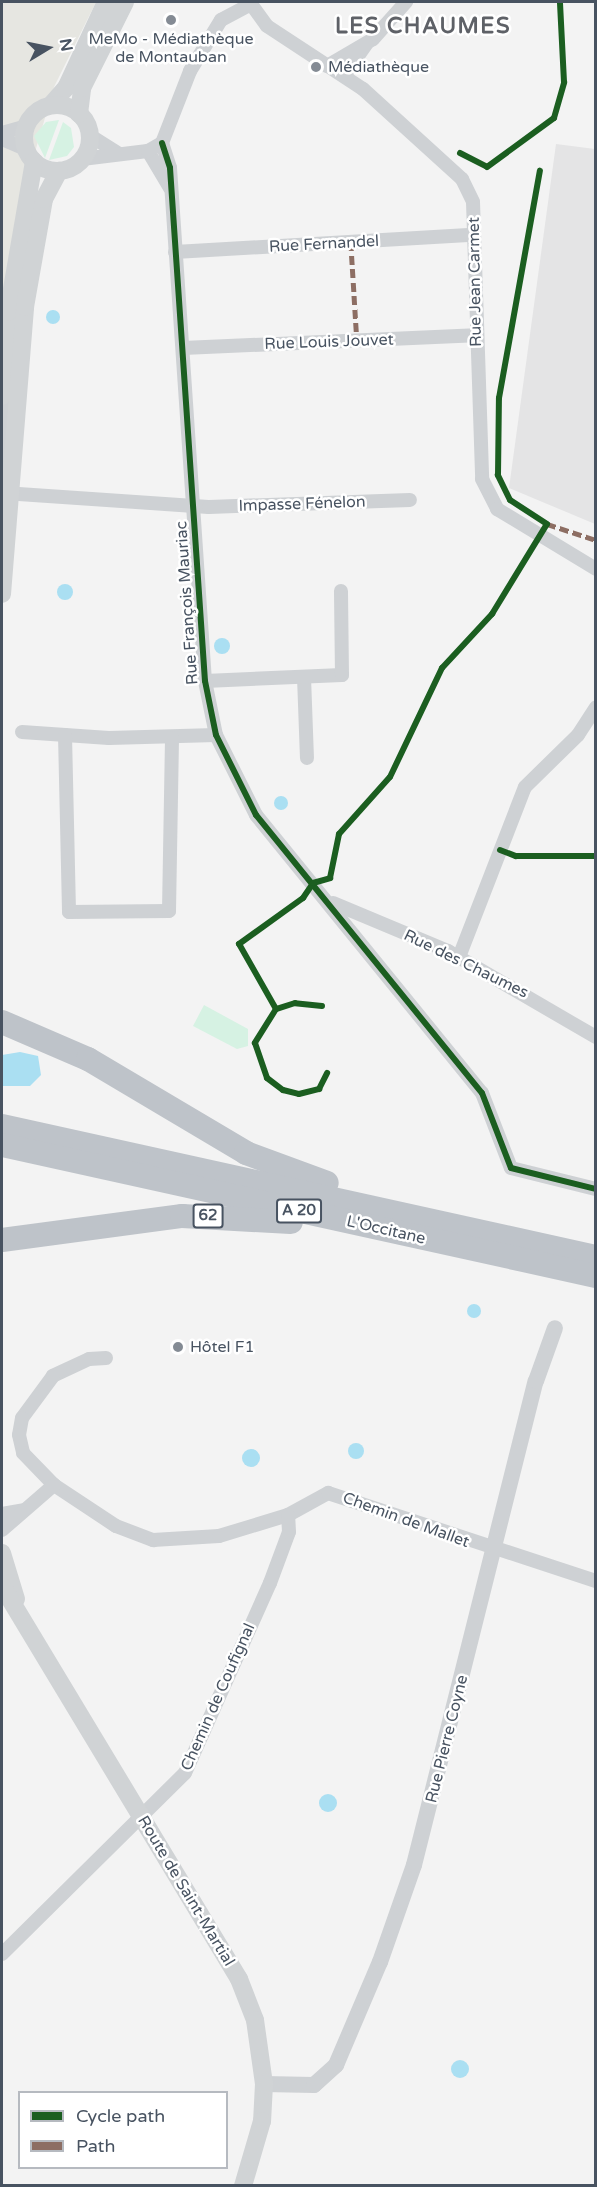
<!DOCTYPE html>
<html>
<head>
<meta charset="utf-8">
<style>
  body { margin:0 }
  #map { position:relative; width:597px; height:2187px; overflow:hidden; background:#f3f3f3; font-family:"Varela Round",sans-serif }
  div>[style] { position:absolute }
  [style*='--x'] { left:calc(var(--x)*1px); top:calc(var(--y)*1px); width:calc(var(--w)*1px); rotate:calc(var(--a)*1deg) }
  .commercial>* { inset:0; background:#e6e6e1 }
  .education>* { inset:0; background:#e4e4e5 }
  .green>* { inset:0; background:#d6f2e3 }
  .water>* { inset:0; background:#aadff2 }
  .round { border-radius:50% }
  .minor>* { height:14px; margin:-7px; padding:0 7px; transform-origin:7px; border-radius:7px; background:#ced1d4 }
  .tertiary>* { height:16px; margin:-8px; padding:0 8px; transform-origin:8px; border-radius:8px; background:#ced1d4 }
  .secondary>* { height:18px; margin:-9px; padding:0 9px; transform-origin:9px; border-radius:9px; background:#d0d3d5 }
  .secondary>.ring { margin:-9px; padding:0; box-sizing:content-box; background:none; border:18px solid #d0d3d5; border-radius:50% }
  .motorway>* { height:24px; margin:-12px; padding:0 12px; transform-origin:12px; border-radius:12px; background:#bec3c9 }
  .quiet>* { height:4.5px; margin-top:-2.25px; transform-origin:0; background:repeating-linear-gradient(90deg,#8d6e63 0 9px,transparent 0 13.5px) }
  .cycleway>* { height:6px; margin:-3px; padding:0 3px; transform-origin:3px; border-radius:3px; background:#1b5e20 }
  .dots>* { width:16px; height:16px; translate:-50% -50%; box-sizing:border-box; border:3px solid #fff; border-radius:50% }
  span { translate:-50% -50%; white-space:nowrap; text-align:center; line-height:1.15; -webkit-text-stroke:5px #fff; paint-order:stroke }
  .shield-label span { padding:2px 4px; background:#fff; border:2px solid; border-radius:4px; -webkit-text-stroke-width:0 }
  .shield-label { font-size:15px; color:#485361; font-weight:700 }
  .poi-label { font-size:16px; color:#485361 }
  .left { translate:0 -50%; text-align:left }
  .street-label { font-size:16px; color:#485361 }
  .district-label { font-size:22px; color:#5e6167; font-weight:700; letter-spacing:1.5px }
  .frame { position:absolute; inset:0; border:3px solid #485361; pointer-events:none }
  .legend { position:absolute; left:18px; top:2091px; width:210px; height:78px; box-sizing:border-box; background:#fff; border:2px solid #b6bac0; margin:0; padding:8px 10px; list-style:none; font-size:18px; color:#485361 }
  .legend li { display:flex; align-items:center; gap:12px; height:30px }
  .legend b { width:30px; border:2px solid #b6bac0 }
  .north { position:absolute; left:18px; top:18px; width:60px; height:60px; -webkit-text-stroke:4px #fff; paint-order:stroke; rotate:80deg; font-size:16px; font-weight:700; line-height:24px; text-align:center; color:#485361 }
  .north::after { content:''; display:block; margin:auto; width:21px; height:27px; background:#485361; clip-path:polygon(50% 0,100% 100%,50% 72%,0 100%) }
</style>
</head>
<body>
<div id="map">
  <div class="commercial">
    <i style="clip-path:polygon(2px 2px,96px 2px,54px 87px,23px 193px,2px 309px)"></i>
  </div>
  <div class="education">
    <i style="clip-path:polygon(556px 144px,595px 149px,595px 524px,509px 488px)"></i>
  </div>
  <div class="green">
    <i style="clip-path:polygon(59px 120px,45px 158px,34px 136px,46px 122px)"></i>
    <i style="clip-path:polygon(63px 122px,71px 128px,74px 147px,67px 156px,49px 160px)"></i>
    <i style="clip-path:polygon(204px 1005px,248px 1029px,248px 1046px,237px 1049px,193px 1026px)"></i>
  </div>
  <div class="water">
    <i class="round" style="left:46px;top:310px;width:14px;height:14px"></i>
    <i class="round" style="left:57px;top:584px;width:16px;height:16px"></i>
    <i class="round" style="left:214px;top:638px;width:16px;height:16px"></i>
    <i class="round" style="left:274px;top:796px;width:14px;height:14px"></i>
    <i style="clip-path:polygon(20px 1052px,38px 1056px,41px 1075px,30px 1086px,2px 1086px,2px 1055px)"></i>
    <i class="round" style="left:467px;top:1304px;width:14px;height:14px"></i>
    <i class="round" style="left:348px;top:1443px;width:16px;height:16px"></i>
    <i class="round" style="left:242px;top:1449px;width:18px;height:18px"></i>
    <i class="round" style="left:319px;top:1794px;width:18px;height:18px"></i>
    <i class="round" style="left:451px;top:2060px;width:18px;height:18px"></i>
  </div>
  <div class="minor">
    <i style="--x:327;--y:66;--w:53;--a:-30.4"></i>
    <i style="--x:373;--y:39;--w:50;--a:-48.3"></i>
    <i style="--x:344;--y:76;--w:39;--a:-55"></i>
    <i style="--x:2;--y:133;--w:25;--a:-16"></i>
    <i style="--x:89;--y:135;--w:36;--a:32"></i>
    <i style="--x:2;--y:139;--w:25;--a:23"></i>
    <i style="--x:162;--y:143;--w:26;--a:72"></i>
    <i style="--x:170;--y:168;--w:514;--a:86.1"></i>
    <i style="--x:205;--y:681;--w:55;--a:78.5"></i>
    <i style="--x:216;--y:735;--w:89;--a:63.4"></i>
    <i style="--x:256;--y:815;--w:358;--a:50.9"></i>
    <i style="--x:482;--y:1093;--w:80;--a:68.9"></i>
    <i style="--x:511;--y:1168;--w:88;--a:13.9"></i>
    <i style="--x:148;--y:151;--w:43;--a:59.3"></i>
    <i style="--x:82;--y:159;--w:66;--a:-6.9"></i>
    <i style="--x:148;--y:151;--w:16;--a:-30"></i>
    <i style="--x:162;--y:143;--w:77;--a:-68.7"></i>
    <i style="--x:190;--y:71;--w:60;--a:-58.7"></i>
    <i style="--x:221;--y:20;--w:34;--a:-28"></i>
    <i style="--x:251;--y:4;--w:27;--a:54"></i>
    <i style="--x:267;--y:26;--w:115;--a:33.3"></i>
    <i style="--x:363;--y:89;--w:134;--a:42.3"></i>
    <i style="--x:462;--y:179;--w:25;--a:64"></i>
    <i style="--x:473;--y:202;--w:277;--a:88.1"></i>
    <i style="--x:482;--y:479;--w:34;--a:63"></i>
    <i style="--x:497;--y:509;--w:116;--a:31.2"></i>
    <i style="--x:175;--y:252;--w:298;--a:-3.3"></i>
    <i style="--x:183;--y:348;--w:292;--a:-2.5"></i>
    <i style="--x:4;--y:386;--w:107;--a:90"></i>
    <i style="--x:4;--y:493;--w:205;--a:3.9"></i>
    <i style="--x:209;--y:507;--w:201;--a:-2"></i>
    <i style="--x:304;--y:677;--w:81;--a:87.9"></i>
    <i style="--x:205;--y:681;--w:137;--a:-2.5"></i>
    <i style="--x:342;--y:675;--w:84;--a:-90.7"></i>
    <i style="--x:22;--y:732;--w:87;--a:3.9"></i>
    <i style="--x:109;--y:738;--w:107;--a:-1.6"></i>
    <i style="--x:65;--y:735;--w:177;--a:88.7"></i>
    <i style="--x:69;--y:912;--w:100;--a:-0.6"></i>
    <i style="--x:169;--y:911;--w:173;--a:-89"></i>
    <i style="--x:333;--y:903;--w:125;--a:22.7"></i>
    <i style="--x:448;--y:951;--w:171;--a:30.2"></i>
    <i style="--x:459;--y:957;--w:182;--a:-68.8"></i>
    <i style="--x:525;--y:787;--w:74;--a:-44.5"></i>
    <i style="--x:578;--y:735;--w:33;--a:-57"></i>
    <i style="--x:106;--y:1358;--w:17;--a:177"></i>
    <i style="--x:89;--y:1359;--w:40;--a:155"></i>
    <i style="--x:53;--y:1376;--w:52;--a:126.4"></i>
    <i style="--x:22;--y:1418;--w:17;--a:100"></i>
    <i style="--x:19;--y:1435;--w:18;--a:77"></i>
    <i style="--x:23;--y:1453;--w:45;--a:45.9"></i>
    <i style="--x:54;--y:1485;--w:74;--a:33.5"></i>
    <i style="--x:116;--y:1526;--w:40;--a:21"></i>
    <i style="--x:153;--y:1540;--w:66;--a:-3.5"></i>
    <i style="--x:219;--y:1536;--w:72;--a:-16.9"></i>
    <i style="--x:288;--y:1515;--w:46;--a:-28.8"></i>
    <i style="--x:328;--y:1493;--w:282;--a:18.2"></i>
    <i style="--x:2;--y:1514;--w:22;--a:-10"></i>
    <i style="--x:2;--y:1530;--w:69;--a:-40.9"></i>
    <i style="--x:2;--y:1954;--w:257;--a:-44.7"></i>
    <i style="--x:185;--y:1773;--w:208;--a:-65.9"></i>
    <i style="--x:270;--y:1583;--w:54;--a:-69.6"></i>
    <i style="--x:289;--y:1532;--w:17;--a:-93"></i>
  </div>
  <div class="tertiary">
    <i style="--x:264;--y:2084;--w:50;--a:1.1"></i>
    <i style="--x:314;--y:2085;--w:30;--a:-42"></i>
    <i style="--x:336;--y:2065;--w:112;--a:-66.9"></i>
    <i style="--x:380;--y:1962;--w:103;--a:-70.7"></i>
    <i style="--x:414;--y:1865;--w:499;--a:-75.9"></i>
    <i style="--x:536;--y:1381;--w:56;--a:-70.3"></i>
  </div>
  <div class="secondary">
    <i style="--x:51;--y:105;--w:23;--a:-49"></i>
    <i style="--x:66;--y:88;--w:95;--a:-65.1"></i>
    <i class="ring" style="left:24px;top:105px;width:48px;height:48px"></i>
    <i style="--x:79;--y:114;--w:26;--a:-83"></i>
    <i style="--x:82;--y:88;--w:96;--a:-63.4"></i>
    <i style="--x:2;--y:396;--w:84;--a:-85.9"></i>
    <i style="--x:8;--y:312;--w:153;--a:-80.2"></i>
    <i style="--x:2;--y:594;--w:288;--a:-85.4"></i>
    <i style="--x:25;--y:307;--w:110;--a:-80"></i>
    <i style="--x:44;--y:199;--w:32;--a:-62"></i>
    <i style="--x:2;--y:1553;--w:48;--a:73.1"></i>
    <i style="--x:2;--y:1586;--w:459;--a:58.9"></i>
    <i style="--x:239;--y:1979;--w:44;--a:68.7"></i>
    <i style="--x:255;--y:2020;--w:65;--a:82"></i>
    <i style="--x:264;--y:2084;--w:37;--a:93"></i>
    <i style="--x:262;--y:2121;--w:68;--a:106.3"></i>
  </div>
  <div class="motorway">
    <i style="--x:2;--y:1022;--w:94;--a:23.3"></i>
    <i style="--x:88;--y:1059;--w:184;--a:30.7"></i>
    <i style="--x:246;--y:1153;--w:86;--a:20.3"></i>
    <i style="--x:2;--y:1126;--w:608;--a:12.44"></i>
    <i style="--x:2;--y:1145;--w:608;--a:12.44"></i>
    <i style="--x:2;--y:1240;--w:182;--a:-7.6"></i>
    <i style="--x:182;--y:1216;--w:109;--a:3.2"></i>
  </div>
  <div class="quiet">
    <i style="--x:351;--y:242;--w:99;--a:86.5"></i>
    <i style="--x:547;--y:524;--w:52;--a:18.1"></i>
  </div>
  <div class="cycleway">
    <i style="--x:162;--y:143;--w:26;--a:72"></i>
    <i style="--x:170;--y:168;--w:514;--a:86.1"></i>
    <i style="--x:205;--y:681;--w:55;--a:78.5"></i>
    <i style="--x:216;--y:735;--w:89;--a:63.4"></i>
    <i style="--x:256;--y:815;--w:358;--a:50.9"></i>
    <i style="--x:482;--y:1093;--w:80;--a:68.9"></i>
    <i style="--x:511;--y:1168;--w:88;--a:13.9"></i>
    <i style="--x:460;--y:153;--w:30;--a:27"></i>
    <i style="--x:487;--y:167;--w:83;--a:-36.2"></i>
    <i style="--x:554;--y:118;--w:37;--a:-74"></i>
    <i style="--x:564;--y:82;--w:80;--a:-92.9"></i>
    <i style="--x:500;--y:850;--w:17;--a:21"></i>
    <i style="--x:516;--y:856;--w:80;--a:0"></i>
    <i style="--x:322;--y:1006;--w:27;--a:-174"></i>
    <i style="--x:295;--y:1003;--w:20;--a:162"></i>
    <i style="--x:276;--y:1009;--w:40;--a:122"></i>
    <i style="--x:255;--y:1043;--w:37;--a:71"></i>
    <i style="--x:267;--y:1078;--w:20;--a:37"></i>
    <i style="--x:283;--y:1090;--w:16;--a:14"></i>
    <i style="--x:299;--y:1094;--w:21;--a:-14"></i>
    <i style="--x:319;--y:1089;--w:18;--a:-63"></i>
    <i style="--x:276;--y:1009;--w:75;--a:-119.6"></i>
    <i style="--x:239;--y:944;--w:79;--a:-35.7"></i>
    <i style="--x:303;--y:898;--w:18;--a:-56"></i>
    <i style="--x:313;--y:883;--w:18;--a:-16"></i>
    <i style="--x:330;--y:878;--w:45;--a:-78.4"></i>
    <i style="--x:339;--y:834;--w:76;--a:-48.2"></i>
    <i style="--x:390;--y:777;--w:121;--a:-64.5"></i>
    <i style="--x:442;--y:668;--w:74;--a:-47.2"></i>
    <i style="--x:492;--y:614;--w:105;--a:-58.6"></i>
    <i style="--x:547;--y:524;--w:44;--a:-147"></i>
    <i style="--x:510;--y:500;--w:28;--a:-116"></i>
    <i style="--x:498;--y:475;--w:77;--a:-89.3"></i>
    <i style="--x:499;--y:398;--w:231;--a:-79.8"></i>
  </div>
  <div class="dots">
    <i style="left:171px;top:20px;background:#848b94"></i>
    <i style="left:316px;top:67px;background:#848b94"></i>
    <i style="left:178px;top:1347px;background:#848b94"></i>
  </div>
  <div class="shield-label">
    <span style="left:299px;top:1211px">A 20</span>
    <span style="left:208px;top:1216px">62</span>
  </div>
  <div class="poi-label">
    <span style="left:171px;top:48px">MeMo - Médiathèque<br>de Montauban</span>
    <span class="left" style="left:328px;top:67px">Médiathèque</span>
    <span class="left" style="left:190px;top:1347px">Hôtel F1</span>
  </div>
  <div class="street-label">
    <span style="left:324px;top:244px;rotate:-3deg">Rue Fernandel</span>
    <span style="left:475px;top:282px;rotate:-91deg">Rue Jean Carmet</span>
    <span style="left:329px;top:342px;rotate:-2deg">Rue Louis Jouvet</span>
    <span style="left:302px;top:504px;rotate:-2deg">Impasse Fénelon</span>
    <span style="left:187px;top:603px;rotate:-94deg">Rue François Mauriac</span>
    <span style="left:466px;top:964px;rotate:26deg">Rue des Chaumes</span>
    <span style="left:386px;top:1230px;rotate:13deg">L'Occitane</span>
    <span style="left:406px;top:1520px;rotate:20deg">Chemin de Mallet</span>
    <span style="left:218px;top:1697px;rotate:-66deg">Chemin de Coufignal</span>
    <span style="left:447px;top:1739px;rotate:-76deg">Rue Pierre Coyne</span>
    <span style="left:186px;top:1891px;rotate:59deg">Route de Saint-Martial</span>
  </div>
  <div class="district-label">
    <span style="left:423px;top:27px">LES CHAUMES</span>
  </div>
  <div class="frame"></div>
  <ul class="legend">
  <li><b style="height:8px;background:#1b5e20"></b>Cycle path</li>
  <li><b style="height:8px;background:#8d6e63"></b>Path</li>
  </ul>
  <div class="north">N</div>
</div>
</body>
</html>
